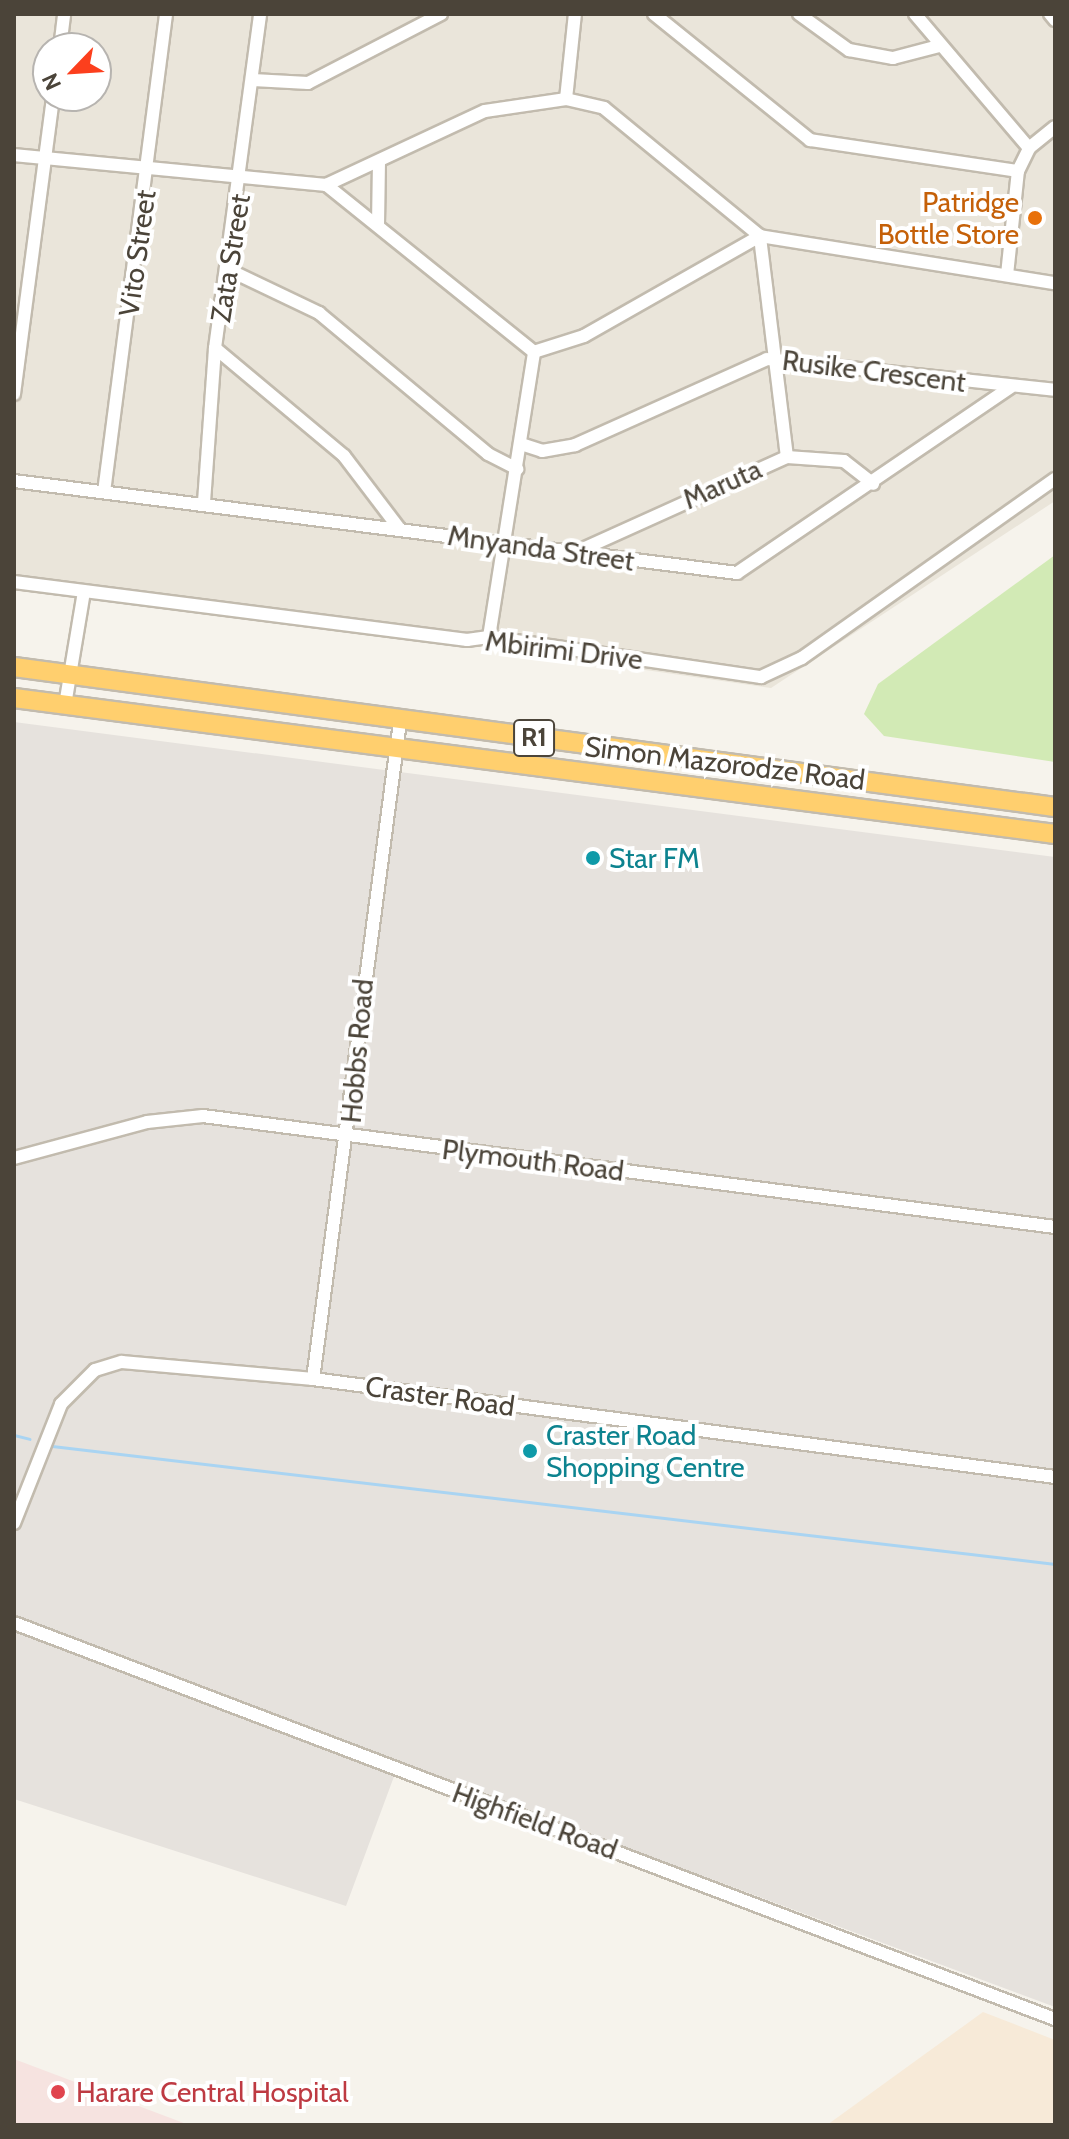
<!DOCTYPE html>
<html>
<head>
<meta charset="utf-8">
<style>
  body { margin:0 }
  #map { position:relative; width:1069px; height:2139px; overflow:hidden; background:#f6f3ec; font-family:Cabin,sans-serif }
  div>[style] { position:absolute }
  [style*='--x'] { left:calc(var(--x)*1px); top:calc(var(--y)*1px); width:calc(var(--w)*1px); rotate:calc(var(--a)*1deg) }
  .residential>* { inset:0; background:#eae5da }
  .commercial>* { inset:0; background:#f7ead8 }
  .industrial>* { inset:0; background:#e6e2dd }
  .medical>* { inset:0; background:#f6e3e0 }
  .green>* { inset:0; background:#d2eab5 }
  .stream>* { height:3px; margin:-1.5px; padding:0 1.5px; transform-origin:1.5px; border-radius:1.5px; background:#a9d4f2 }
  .roads { filter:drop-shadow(2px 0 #c2bbae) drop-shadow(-2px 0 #c2bbae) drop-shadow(0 2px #c2bbae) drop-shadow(0 -2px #c2bbae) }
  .minor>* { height:12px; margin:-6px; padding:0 6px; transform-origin:6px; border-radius:6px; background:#fff }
  .highway>* { height:18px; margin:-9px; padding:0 9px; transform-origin:9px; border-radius:9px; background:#ffcf6e }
  .dots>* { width:22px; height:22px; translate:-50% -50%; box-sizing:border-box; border:4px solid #fff; border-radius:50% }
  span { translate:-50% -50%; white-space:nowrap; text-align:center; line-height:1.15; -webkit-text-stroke:8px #fff; paint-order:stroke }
  .shield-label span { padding:2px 6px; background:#fff; border:2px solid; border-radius:6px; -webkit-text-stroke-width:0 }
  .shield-label { font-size:26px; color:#4b4439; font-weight:700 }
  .food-label { font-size:28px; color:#c56008 }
  .right { translate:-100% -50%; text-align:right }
  .street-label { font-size:28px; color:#4b4439 }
  .culture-label { font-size:28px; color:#0d838f }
  .left { translate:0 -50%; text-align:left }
  .health-label { font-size:28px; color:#be3a42 }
  .frame { position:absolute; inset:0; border:16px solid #4b4439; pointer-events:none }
  .north { position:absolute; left:32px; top:32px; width:80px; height:80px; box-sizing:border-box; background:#fff; border:2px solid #b7b4b0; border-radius:50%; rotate:245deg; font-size:22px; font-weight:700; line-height:32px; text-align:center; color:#4b4439 }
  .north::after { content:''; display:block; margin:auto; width:28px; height:36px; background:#fc3f1d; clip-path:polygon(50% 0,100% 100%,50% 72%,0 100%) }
</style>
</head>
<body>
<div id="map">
  <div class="residential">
    <i style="clip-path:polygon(evenodd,14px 14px,1055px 14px,1055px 501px,771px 688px,14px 579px,14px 14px,48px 48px,96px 48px,96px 96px,48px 96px,48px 48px)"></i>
  </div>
  <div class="commercial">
    <i style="clip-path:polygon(983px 2012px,1055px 2040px,1055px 2125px,827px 2125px)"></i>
  </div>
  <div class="industrial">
    <i style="clip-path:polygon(14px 722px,1055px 857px,1055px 2007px,399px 1763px,346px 1906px,14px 1799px)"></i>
  </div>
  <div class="medical">
    <i style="clip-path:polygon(14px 2059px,189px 2125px,14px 2125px)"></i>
  </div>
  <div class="green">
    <i style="clip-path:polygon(1055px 555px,1055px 762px,884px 736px,864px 714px,878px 684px)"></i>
  </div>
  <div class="stream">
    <i style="--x:14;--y:1435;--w:16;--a:14"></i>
    <i style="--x:52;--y:1446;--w:1010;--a:6.71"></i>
  </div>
  <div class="roads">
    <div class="minor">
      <i style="--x:654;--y:14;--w:201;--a:38.9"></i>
      <i style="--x:810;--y:140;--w:210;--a:8.5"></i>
      <i style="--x:799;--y:14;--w:62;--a:35.8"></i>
      <i style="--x:849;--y:50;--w:45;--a:10.3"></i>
      <i style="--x:893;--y:58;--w:48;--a:-14.6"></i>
      <i style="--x:915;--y:14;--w:176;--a:49.6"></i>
      <i style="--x:1050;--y:14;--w:8;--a:50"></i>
      <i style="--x:60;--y:48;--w:34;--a:-83"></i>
      <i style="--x:253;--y:80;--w:55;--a:3.1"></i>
      <i style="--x:308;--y:83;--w:150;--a:-27.4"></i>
      <i style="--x:566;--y:99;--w:39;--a:13"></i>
      <i style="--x:604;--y:108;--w:202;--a:39.4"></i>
      <i style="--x:760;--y:236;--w:202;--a:150.4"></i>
      <i style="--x:584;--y:336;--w:52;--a:162.3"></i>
      <i style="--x:534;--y:352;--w:267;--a:-141.2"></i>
      <i style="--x:326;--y:185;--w:175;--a:-25"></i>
      <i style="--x:485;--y:111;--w:82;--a:-8.4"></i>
      <i style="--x:566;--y:99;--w:85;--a:-84"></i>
      <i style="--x:14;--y:155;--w:313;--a:5.5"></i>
      <i style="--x:378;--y:225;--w:63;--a:-89.1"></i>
      <i style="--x:229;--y:270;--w:100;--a:25.5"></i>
      <i style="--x:319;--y:313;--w:220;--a:39.8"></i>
      <i style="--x:488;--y:454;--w:33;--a:27"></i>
      <i style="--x:1007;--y:275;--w:105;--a:-84"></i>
      <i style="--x:1018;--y:171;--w:25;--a:-64"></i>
      <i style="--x:1029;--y:148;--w:33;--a:-39"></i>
      <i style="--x:215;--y:348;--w:168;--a:39.9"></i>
      <i style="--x:344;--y:456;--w:89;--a:52.7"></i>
      <i style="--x:14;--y:394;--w:301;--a:-82.5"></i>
      <i style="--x:521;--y:444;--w:22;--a:18"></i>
      <i style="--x:542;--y:451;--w:34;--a:-10"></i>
      <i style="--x:575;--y:445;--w:210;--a:-24.1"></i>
      <i style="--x:767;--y:359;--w:290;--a:6.1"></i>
      <i style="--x:787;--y:457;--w:223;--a:-97"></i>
      <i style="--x:760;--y:236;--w:299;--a:9.1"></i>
      <i style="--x:14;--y:481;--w:729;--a:7.25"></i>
      <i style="--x:737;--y:573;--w:331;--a:-34.2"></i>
      <i style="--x:104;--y:492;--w:482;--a:-82.6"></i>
      <i style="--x:204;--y:502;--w:154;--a:-85.9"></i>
      <i style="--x:215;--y:348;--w:337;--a:-82.3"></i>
      <i style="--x:574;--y:553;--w:234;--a:-24.3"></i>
      <i style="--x:787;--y:457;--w:57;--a:4"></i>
      <i style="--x:844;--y:461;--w:37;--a:38"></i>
      <i style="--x:14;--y:582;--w:457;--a:7.3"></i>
      <i style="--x:467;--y:640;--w:22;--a:-8"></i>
      <i style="--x:489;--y:637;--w:275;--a:8.4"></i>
      <i style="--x:761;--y:677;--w:45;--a:-24.9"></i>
      <i style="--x:802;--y:658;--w:310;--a:-35.3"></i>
      <i style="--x:489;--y:637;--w:289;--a:-81"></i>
      <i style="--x:65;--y:705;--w:115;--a:-80.5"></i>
      <i style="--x:14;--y:1158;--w:138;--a:-15.1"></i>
      <i style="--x:147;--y:1122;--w:56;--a:-6.1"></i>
      <i style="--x:203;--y:1116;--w:859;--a:7.42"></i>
      <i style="--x:313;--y:1379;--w:663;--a:-82.46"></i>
      <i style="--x:14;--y:1523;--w:128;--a:-68.4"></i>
      <i style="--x:61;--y:1404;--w:48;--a:-45"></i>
      <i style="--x:95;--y:1370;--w:28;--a:-17"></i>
      <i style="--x:122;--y:1362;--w:192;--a:5.1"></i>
      <i style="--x:313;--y:1379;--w:748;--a:7.52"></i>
      <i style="--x:14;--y:1623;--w:1114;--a:20.83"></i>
    </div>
    <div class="highway">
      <i style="--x:14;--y:667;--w:1050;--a:7.66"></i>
      <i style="--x:14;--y:698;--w:1050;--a:7.44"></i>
    </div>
  </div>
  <div class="dots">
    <i style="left:1035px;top:218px;background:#e8710a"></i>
    <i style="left:593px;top:858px;background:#0f9aa8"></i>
    <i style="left:530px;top:1451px;background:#0f9aa8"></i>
    <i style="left:58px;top:2092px;background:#e0444e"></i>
  </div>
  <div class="shield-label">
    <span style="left:534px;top:738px">R1</span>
  </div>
  <div class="food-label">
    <span class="right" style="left:1019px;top:218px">Patridge<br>Bottle Store</span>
  </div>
  <div class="street-label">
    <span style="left:137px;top:253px;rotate:-82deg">Vito Street</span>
    <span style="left:230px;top:258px;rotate:-81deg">Zata Street</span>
    <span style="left:874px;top:371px;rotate:7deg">Rusike Crescent</span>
    <span style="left:722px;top:484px;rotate:-24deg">Maruta</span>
    <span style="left:541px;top:548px;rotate:8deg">Mnyanda Street</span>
    <span style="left:564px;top:650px;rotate:7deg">Mbirimi Drive</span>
    <span style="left:725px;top:763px;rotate:7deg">Simon Mazorodze Road</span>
    <span style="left:357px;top:1051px;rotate:-85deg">Hobbs Road</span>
    <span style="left:533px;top:1160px;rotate:7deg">Plymouth Road</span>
    <span style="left:440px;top:1396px;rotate:8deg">Craster Road</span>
    <span style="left:535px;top:1821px;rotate:20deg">Highfield Road</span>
  </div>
  <div class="culture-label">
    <span class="left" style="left:609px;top:858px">Star FM</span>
    <span class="left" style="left:546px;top:1451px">Craster Road<br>Shopping Centre</span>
  </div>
  <div class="health-label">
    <span class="left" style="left:76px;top:2092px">Harare Central Hospital</span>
  </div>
  <div class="frame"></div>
  <div class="north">N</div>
</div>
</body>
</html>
